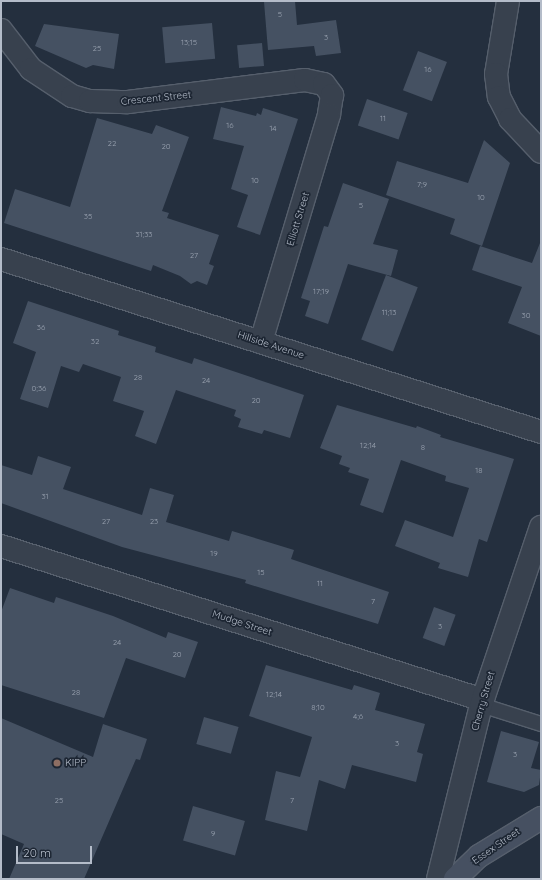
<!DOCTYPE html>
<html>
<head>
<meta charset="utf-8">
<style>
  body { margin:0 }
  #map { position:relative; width:542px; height:880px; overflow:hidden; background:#242f3e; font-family:Quicksand,sans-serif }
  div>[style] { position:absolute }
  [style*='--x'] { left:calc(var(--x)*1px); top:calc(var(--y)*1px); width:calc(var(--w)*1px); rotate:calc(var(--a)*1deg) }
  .building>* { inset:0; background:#455162; transform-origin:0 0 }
  .roads { filter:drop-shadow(1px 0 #565f6c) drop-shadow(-1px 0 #565f6c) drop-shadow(0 1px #565f6c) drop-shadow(0 -1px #565f6c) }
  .service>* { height:14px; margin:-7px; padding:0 7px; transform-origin:7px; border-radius:7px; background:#38414e }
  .minor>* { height:22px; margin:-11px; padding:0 11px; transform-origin:11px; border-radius:11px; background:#38414e }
  .secondary>* { height:22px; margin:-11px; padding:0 11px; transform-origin:11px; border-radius:11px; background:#465061 }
  .dots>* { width:11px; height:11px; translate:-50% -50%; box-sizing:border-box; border:2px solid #1d2633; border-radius:50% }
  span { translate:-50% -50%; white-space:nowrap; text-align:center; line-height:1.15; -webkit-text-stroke:3.5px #1d2633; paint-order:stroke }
  .number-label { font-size:8px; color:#98a1af }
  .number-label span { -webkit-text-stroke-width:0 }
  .street-label { font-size:10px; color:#b4bcc9 }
  .poi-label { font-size:10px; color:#b4bcc9 }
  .left { translate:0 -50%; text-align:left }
  .frame { position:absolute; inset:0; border:2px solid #b4bcc9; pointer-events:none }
  .scale { position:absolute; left:16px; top:846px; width:76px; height:18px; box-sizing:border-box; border:2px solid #b4bcc9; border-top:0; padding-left:5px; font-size:12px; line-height:14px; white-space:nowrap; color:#b4bcc9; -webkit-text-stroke:3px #1d2633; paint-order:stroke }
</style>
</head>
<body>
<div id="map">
  <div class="building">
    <i style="clip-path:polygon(295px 1px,297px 25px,336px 20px,341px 53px,316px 56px,314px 46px,268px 50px,264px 2px)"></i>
    <i style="left:212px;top:23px;width:36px;height:50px;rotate:85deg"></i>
    <i style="clip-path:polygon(44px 24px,119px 34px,114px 69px,93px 65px,86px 68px,35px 46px)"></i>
    <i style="left:262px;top:43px;width:23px;height:25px;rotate:85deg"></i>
    <i style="left:418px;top:51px;width:31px;height:42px;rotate:21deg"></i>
    <i style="left:367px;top:99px;width:43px;height:28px;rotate:19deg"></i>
    <i style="clip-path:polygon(221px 107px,256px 116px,257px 113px,261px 115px,263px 108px,298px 119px,260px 235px,237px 227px,248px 195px,231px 189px,244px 146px,213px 139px)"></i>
    <i style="clip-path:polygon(97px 118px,152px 134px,156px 125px,189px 137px,162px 211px,169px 213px,167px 218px,219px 235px,209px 264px,214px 266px,207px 285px,197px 281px,191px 284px,180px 276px,153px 265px,151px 271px,4px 223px,15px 189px,70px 207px)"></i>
    <i style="clip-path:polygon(484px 140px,510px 163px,482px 246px,450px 234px,455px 219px,386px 195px,397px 161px,468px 183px)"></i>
    <i style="clip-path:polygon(343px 183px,389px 199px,373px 244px,398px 250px,391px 276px,348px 264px,328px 324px,305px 316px,310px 301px,301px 298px,324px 226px,328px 227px)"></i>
    <i style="clip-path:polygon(540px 243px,541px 243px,541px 336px,508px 323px,522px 287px,472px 270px,480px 246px,532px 263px)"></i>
    <i style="left:386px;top:275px;width:34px;height:69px;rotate:21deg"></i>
    <i style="clip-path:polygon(28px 301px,119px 331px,118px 335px,156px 347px,155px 352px,192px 364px,194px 358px,304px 395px,290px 438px,264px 430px,262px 434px,238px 427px,241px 419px,234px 416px,236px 410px,176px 390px,156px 444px,135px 436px,144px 411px,113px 401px,121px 377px,83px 364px,79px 372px,61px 366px,48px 408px,20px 399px,36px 352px,13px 343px)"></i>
    <i style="clip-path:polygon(337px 405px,416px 428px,417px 426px,441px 435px,440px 437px,514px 459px,487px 542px,479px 539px,468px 577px,438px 568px,440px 563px,395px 546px,405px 520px,453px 537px,469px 488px,445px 481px,446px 476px,401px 460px,383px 513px,360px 505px,369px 479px,348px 472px,350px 468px,339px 464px,342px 456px,320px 448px)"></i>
    <i style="clip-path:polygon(38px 456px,71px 467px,63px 489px,142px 515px,150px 488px,174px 495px,166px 522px,229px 541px,232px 531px,294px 550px,291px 559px,389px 592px,378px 624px,245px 583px,246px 580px,122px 547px,1px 503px,1px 465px,32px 475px)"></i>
    <i style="clip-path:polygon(10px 588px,54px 603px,56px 597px,113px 616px,166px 638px,168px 632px,198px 642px,185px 678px,126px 658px,104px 718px,1px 685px,1px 612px)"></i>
    <i style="left:434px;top:607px;width:23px;height:33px;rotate:20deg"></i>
    <i style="clip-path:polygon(266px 665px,352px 690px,354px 685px,380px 693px,375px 710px,425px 724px,417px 752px,423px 754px,416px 782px,352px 765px,345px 789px,319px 780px,307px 831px,265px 820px,276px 771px,300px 777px,312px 737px,249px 716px)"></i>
    <i style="left:204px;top:717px;width:36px;height:28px;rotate:16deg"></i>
    <i style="clip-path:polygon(1px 718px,93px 757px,103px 724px,147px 739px,140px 760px,136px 759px,84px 879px,9px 879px,24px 844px,1px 834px)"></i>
    <i style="clip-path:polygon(501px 731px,539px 742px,531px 768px,541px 770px,539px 785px,524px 792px,487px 782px)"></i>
    <i style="left:193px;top:806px;width:54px;height:36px;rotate:16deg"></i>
  </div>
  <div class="roads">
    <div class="service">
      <i style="--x:481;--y:705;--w:63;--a:17.6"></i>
    </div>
    <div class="minor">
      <i style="--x:508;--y:1;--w:74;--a:99.3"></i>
      <i style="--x:496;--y:74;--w:23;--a:83"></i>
      <i style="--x:499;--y:97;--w:25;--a:63"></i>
      <i style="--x:510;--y:119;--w:45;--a:46.8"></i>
      <i style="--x:1;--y:30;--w:49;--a:52.4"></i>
      <i style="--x:31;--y:69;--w:49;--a:33.4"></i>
      <i style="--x:72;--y:96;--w:19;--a:16"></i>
      <i style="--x:90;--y:101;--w:38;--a:2"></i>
      <i style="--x:128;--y:102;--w:178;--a:-7.1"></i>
      <i style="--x:305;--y:80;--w:19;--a:12"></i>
      <i style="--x:324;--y:84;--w:14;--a:54"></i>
      <i style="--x:332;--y:95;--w:20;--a:99"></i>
      <i style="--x:329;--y:115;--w:237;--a:106.7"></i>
      <i style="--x:1;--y:259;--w:567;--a:17.76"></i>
      <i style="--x:1;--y:546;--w:506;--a:17.72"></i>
      <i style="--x:438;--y:879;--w:179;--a:-76.1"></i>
      <i style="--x:481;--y:705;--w:188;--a:-71.4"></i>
    </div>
    <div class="secondary">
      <i style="--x:455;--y:879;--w:33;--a:-44"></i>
      <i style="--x:479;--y:856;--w:73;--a:-31.5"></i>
    </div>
  </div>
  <div class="dots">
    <i style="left:57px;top:763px;background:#8d6e63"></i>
  </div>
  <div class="number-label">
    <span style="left:280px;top:15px">5</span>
    <span style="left:326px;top:38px">3</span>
    <span style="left:189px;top:43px">13;15</span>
    <span style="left:97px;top:49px">25</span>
    <span style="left:428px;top:70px">16</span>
    <span style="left:383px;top:119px">11</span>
    <span style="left:230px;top:126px">16</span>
    <span style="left:273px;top:129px">14</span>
    <span style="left:112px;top:144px">22</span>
    <span style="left:166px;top:147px">20</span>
    <span style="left:255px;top:181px">10</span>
    <span style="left:422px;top:185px">7;9</span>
    <span style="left:481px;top:198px">10</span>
    <span style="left:361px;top:206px">5</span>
    <span style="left:88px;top:217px">35</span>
    <span style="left:144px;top:235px">31;33</span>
    <span style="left:194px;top:256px">27</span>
    <span style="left:321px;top:292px">17;19</span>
    <span style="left:389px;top:313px">11;13</span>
    <span style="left:526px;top:316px">30</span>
    <span style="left:41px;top:328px">36</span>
    <span style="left:95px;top:342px">32</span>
    <span style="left:138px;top:378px">28</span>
    <span style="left:206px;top:381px">24</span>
    <span style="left:39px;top:389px">0;36</span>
    <span style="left:256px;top:401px">20</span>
    <span style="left:368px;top:446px">12;14</span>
    <span style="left:423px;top:448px">8</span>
    <span style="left:479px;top:471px">18</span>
    <span style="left:45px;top:497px">31</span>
    <span style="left:106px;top:522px">27</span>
    <span style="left:154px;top:522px">23</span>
    <span style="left:214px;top:554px">19</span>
    <span style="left:261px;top:573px">15</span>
    <span style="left:320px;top:584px">11</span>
    <span style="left:373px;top:602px">7</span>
    <span style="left:440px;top:627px">3</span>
    <span style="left:117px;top:643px">24</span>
    <span style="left:177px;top:655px">20</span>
    <span style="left:76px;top:693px">28</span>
    <span style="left:274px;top:695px">12;14</span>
    <span style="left:318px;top:708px">8;10</span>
    <span style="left:358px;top:717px">4;6</span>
    <span style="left:397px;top:744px">3</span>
    <span style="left:515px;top:755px">3</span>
    <span style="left:59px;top:801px">25</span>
    <span style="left:292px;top:801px">7</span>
    <span style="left:213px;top:834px">9</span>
  </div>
  <div class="street-label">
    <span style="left:156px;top:98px;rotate:-6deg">Crescent Street</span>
    <span style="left:298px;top:219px;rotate:-73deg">Elliott Street</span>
    <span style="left:271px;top:345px;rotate:18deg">Hillside Avenue</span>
    <span style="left:242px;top:623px;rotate:18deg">Mudge Street</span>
    <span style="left:483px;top:701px;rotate:-74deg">Cherry Street</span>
    <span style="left:496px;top:846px;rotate:-35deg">Essex Street</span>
  </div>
  <div class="poi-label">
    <span class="left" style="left:65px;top:763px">KIPP</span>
  </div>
  <div class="frame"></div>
  <div class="scale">20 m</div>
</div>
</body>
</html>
